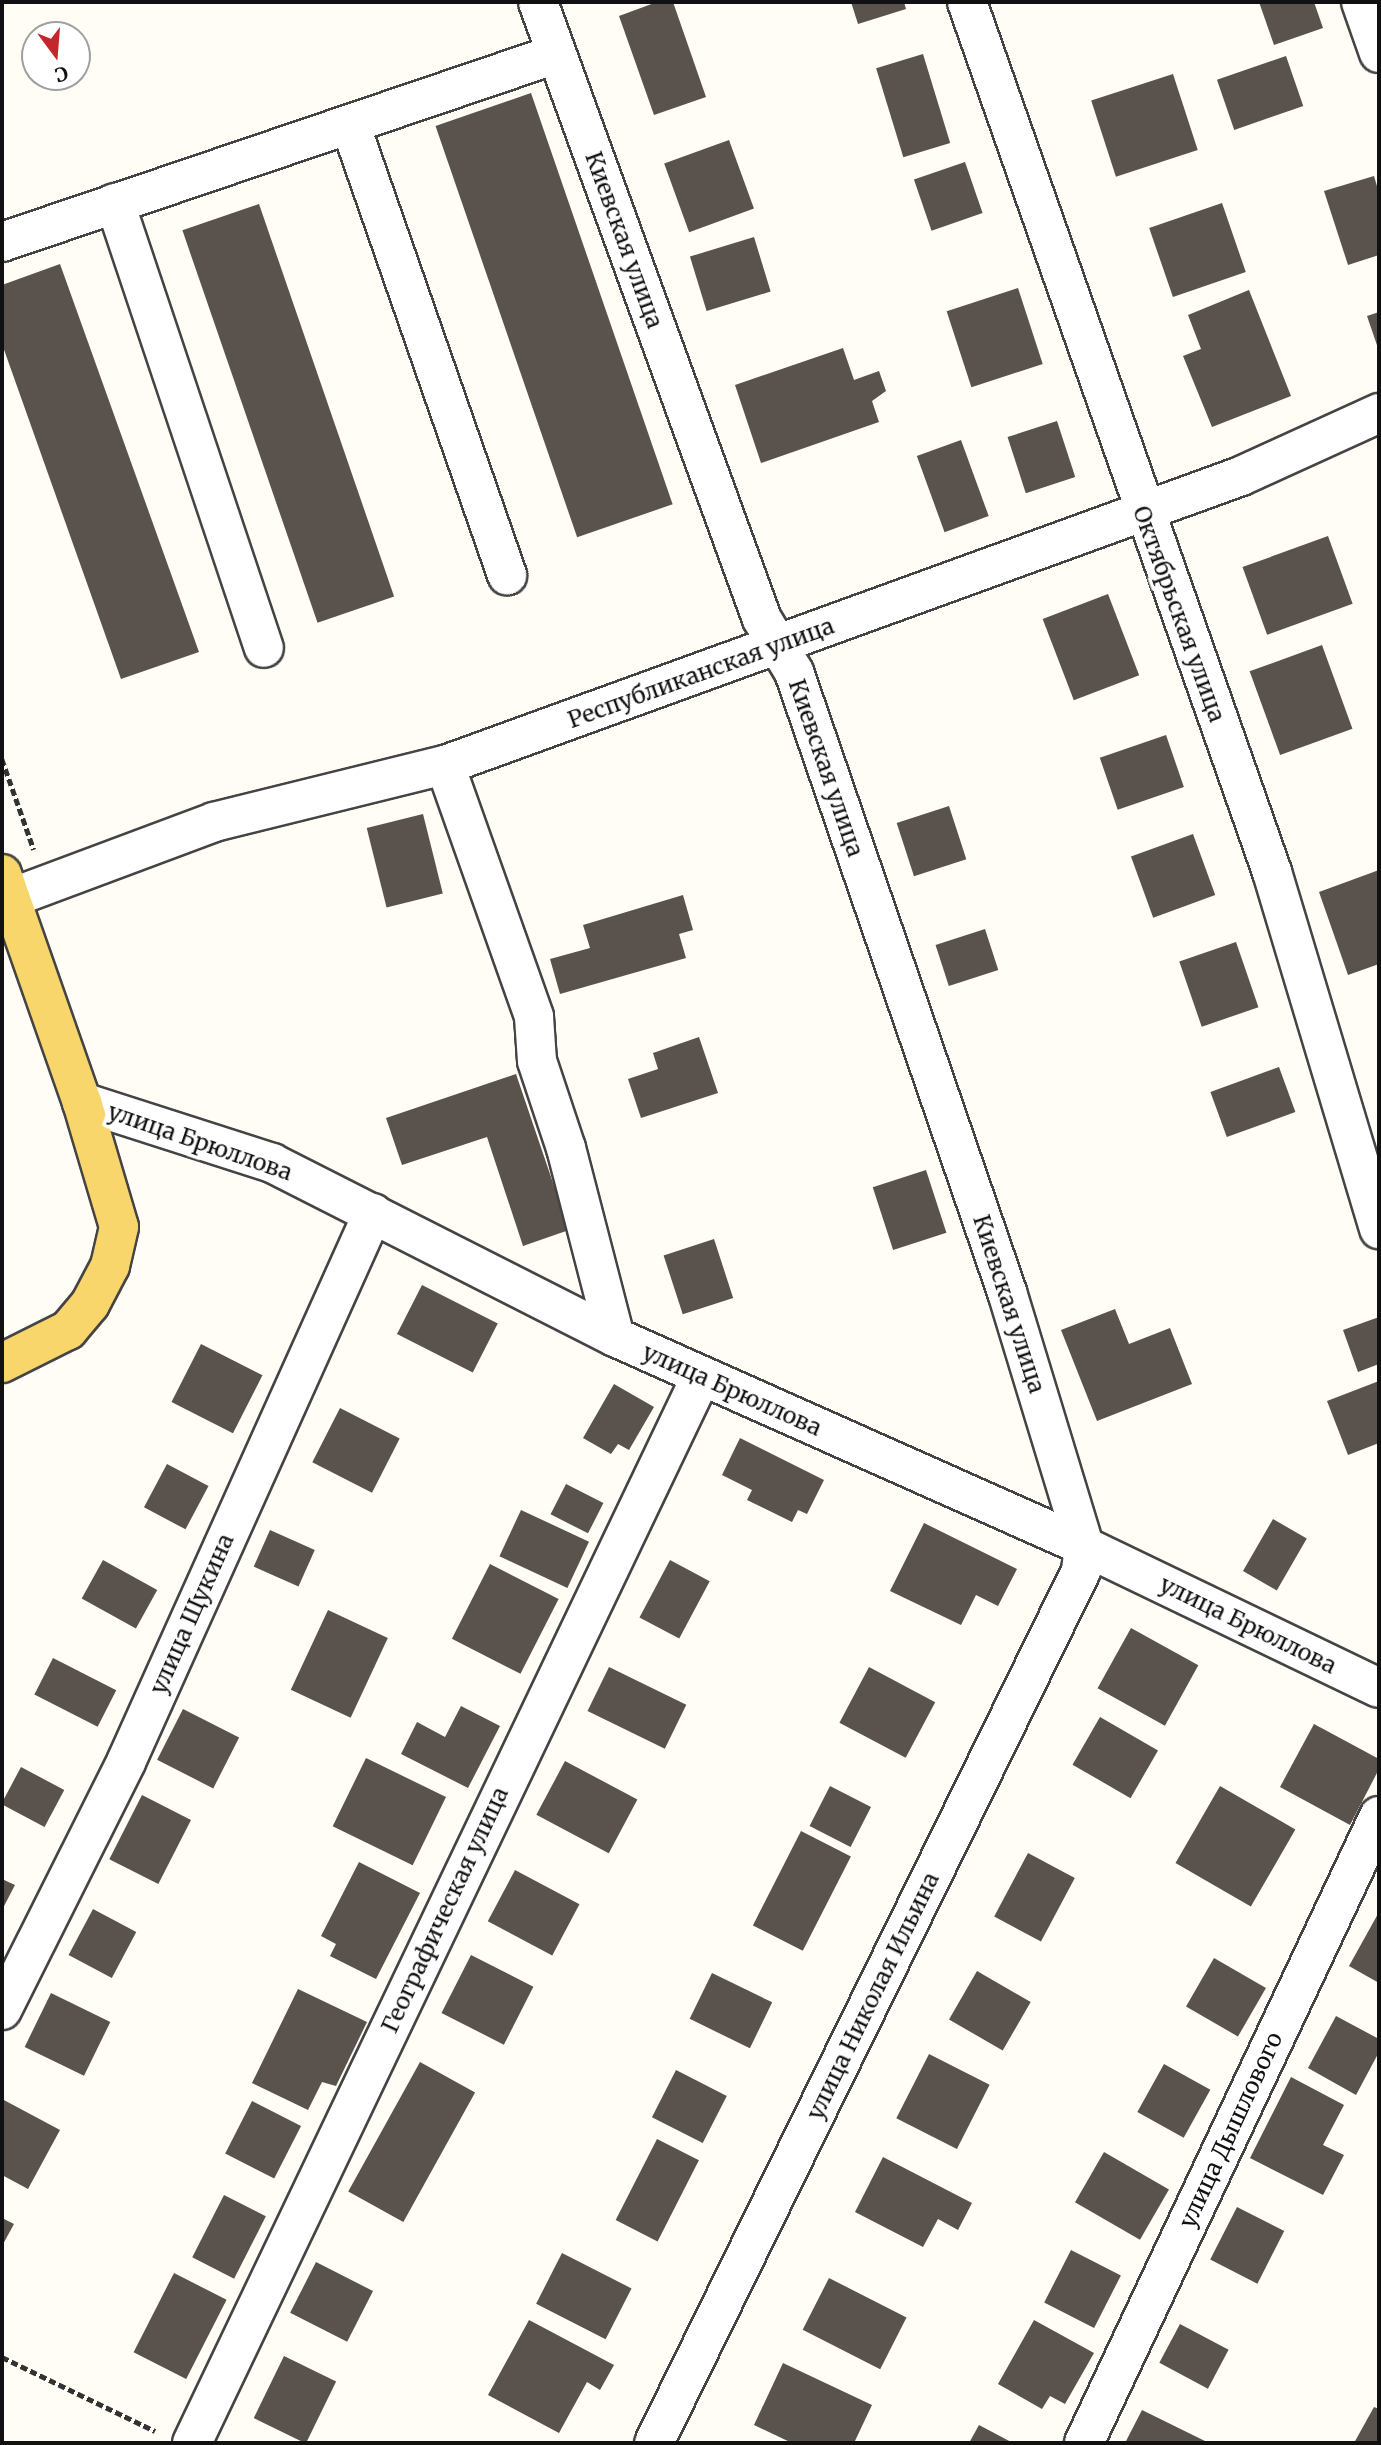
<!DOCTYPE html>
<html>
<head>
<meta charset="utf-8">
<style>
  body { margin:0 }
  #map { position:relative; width:1381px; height:2445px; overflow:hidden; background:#fffdf5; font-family:Merriweather,serif }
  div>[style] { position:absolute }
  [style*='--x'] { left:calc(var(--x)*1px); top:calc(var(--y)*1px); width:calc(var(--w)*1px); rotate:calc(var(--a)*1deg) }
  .building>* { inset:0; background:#5a524d; transform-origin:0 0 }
  .path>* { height:4.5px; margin-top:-2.25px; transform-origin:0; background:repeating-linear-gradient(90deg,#333 0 7px,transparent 0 10.5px) }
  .roads { filter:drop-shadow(2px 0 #444) drop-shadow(-2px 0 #444) drop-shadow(0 2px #444) drop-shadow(0 -2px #444) }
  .minor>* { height:38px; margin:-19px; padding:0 19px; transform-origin:19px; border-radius:19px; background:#fff }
  .major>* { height:38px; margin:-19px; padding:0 19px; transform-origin:19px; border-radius:19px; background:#f9d66b }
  span { translate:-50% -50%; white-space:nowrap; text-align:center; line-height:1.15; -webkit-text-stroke:7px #fff; paint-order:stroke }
  .street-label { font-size:23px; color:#111 }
  .frame { position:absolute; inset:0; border:4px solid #111; pointer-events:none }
  .north { position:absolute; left:21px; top:21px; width:70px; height:70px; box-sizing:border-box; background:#fff; border:2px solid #a0a0a0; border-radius:50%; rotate:164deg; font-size:19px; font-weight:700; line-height:28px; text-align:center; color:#111 }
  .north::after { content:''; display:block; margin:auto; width:24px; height:32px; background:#c4262e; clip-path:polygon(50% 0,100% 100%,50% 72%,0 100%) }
</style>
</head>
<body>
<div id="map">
  <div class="building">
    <i style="clip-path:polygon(657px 2px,673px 2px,706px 97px,654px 115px,619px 16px)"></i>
    <i style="clip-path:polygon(851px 2px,904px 2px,906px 9px,858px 24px)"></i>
    <i style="clip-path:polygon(1259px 2px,1314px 2px,1323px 28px,1274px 45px)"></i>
    <i style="left:923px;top:54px;width:93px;height:49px;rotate:73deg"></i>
    <i style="left:1286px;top:56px;width:53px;height:73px;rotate:71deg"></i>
    <i style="left:1173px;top:74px;width:80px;height:86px;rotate:72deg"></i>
    <i style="left:531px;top:93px;width:435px;height:101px;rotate:71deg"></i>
    <i style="left:729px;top:140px;width:73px;height:69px;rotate:70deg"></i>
    <i style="left:965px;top:162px;width:54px;height:54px;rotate:71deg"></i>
    <i style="clip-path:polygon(1374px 176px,1379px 193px,1379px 255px,1348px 265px,1324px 191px)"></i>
    <i style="left:1222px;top:203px;width:73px;height:77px;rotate:71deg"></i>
    <i style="left:259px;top:204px;width:415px;height:81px;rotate:71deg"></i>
    <i style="left:754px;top:237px;width:57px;height:67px;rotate:73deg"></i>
    <i style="clip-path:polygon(60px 264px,199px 652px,121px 679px,2px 344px,2px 285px)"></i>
    <i style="left:1018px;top:288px;width:80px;height:75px;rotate:72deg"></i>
    <i style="clip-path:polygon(1249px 290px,1291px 396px,1212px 427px,1183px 356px,1201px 349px,1188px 315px)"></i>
    <i style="clip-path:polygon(1379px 312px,1379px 351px,1367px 316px)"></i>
    <i style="clip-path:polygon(843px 348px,854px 380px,879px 371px,886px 391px,872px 401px,879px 422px,761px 463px,735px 385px)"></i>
    <i style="left:1057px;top:421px;width:59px;height:52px;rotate:72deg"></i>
    <i style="left:961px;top:440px;width:81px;height:47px;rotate:70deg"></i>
    <i style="left:1328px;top:536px;width:72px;height:91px;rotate:70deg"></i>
    <i style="left:1108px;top:594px;width:87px;height:70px;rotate:69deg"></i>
    <i style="left:1322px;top:645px;width:89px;height:77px;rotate:70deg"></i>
    <i style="left:1166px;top:735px;width:55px;height:70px;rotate:71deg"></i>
    <i style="left:949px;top:806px;width:56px;height:55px;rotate:72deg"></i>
    <i style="left:423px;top:814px;width:82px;height:58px;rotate:76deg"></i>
    <i style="left:1193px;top:834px;width:65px;height:66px;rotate:70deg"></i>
    <i style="clip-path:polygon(1379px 870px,1379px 964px,1348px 975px,1319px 892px)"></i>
    <i style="clip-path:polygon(683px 895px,693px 930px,679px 934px,686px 958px,560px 994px,550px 959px,590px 948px,583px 925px)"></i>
    <i style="left:985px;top:929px;width:43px;height:52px;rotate:72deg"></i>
    <i style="left:1236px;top:942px;width:69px;height:60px;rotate:71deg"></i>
    <i style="clip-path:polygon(699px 1037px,718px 1093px,641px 1118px,628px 1079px,658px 1069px,653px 1053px)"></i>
    <i style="left:1279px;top:1067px;width:48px;height:73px;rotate:70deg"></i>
    <i style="clip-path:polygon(516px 1074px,569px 1230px,523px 1246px,487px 1137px,402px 1165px,386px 1118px)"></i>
    <i style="left:926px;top:1170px;width:66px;height:56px;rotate:72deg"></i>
    <i style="left:714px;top:1239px;width:62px;height:53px;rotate:72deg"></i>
    <i style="left:422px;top:1285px;width:85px;height:55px;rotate:27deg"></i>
    <i style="clip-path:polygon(1115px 1309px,1129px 1344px,1170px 1328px,1192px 1384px,1097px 1421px,1061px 1330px)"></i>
    <i style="clip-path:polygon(1379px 1317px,1379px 1364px,1358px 1372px,1343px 1330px)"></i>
    <i style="left:201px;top:1344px;width:69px;height:65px;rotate:27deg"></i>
    <i style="clip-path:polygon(1379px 1381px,1379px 1443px,1348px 1455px,1327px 1401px)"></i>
    <i style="clip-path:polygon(614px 1384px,654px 1407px,629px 1450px,618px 1444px,611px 1454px,583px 1438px)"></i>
    <i style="left:340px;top:1408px;width:67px;height:61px;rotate:27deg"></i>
    <i style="clip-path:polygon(740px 1438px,824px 1480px,807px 1514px,798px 1510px,792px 1522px,747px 1500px,752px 1490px,722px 1475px)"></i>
    <i style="left:167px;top:1464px;width:47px;height:49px;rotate:28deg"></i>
    <i style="left:566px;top:1484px;width:42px;height:34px;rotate:27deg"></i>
    <i style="left:521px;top:1510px;width:75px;height:51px;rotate:25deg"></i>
    <i style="left:1273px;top:1519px;width:39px;height:60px;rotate:30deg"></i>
    <i style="clip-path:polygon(924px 1523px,1017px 1569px,998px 1606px,976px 1595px,961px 1625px,890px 1591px)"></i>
    <i style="left:270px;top:1530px;width:49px;height:40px;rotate:24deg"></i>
    <i style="left:103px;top:1560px;width:62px;height:44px;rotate:29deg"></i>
    <i style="left:670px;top:1560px;width:45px;height:65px;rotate:28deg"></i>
    <i style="left:490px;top:1564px;width:77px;height:84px;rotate:27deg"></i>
    <i style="left:328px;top:1610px;width:66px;height:88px;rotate:25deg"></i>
    <i style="left:1131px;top:1628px;width:77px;height:69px;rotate:29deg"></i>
    <i style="left:53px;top:1658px;width:71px;height:41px;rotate:27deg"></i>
    <i style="left:609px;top:1667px;width:86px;height:49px;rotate:26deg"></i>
    <i style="left:869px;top:1667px;width:75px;height:63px;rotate:28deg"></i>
    <i style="clip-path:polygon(461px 1706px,500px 1726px,468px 1788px,401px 1754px,417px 1722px,445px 1737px)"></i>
    <i style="left:183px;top:1709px;width:63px;height:57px;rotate:27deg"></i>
    <i style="left:1100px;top:1717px;width:67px;height:55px;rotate:30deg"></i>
    <i style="clip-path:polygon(1314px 1724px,1379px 1759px,1379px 1769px,1350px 1825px,1280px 1787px)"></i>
    <i style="left:366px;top:1758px;width:89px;height:76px;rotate:26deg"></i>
    <i style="left:565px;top:1761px;width:82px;height:61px;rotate:28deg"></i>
    <i style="left:21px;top:1767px;width:49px;height:42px;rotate:28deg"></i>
    <i style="left:830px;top:1786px;width:46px;height:45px;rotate:27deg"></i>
    <i style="left:1220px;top:1786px;width:87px;height:89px;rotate:30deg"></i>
    <i style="left:142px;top:1795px;width:55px;height:72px;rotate:27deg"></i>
    <i style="left:801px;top:1831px;width:56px;height:106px;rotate:27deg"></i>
    <i style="left:1028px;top:1853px;width:53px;height:72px;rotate:28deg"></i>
    <i style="clip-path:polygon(359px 1862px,420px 1893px,376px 1979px,330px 1956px,336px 1944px,321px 1936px)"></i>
    <i style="left:515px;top:1870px;width:73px;height:58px;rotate:28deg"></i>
    <i style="clip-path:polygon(2px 1879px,15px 1885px,2px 1910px)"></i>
    <i style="left:93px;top:1909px;width:49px;height:52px;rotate:28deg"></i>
    <i style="clip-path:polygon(1379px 1912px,1379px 1983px,1349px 1966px)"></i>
    <i style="left:471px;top:1955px;width:70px;height:65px;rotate:27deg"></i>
    <i style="left:1214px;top:1958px;width:60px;height:56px;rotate:30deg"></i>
    <i style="left:977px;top:1971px;width:62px;height:56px;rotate:30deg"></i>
    <i style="left:712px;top:1973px;width:67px;height:51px;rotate:26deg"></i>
    <i style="clip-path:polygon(298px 1989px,367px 2022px,336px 2086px,322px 2082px,308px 2110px,252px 2083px)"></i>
    <i style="left:51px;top:1993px;width:66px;height:60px;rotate:26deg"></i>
    <i style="clip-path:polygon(1336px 2016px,1379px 2039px,1379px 2052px,1356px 2095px,1308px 2068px)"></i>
    <i style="left:929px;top:2054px;width:68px;height:72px;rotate:27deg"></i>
    <i style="left:420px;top:2062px;width:63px;height:148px;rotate:29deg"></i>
    <i style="left:1164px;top:2064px;width:53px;height:55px;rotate:29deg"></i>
    <i style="left:676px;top:2070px;width:57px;height:53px;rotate:27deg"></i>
    <i style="clip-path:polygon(1291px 2077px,1344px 2105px,1323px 2145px,1344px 2155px,1323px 2195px,1250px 2158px)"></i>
    <i style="clip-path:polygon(2px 2099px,60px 2130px,28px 2189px,2px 2175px)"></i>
    <i style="left:252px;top:2101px;width:55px;height:59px;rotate:27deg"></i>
    <i style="left:657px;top:2139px;width:47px;height:91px;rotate:27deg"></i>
    <i style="left:1104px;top:2152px;width:75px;height:58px;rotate:30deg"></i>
    <i style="clip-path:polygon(883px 2157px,972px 2203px,958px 2230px,938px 2219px,923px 2247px,855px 2212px)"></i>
    <i style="left:224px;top:2195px;width:47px;height:70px;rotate:27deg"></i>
    <i style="left:1237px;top:2207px;width:53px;height:59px;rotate:27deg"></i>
    <i style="clip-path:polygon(2px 2218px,14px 2224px,2px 2246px)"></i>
    <i style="left:1071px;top:2250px;width:56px;height:59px;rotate:27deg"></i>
    <i style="left:562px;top:2253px;width:78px;height:57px;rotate:27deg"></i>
    <i style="left:316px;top:2262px;width:64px;height:57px;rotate:27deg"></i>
    <i style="left:174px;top:2273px;width:59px;height:89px;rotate:27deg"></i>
    <i style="left:829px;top:2278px;width:87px;height:58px;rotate:27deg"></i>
    <i style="clip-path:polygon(529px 2320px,614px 2365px,600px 2390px,587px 2382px,559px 2433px,488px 2395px)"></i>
    <i style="clip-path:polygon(1034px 2320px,1094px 2353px,1065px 2404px,1050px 2396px,1042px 2409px,998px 2384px)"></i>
    <i style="left:1180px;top:2324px;width:55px;height:44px;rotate:28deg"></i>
    <i style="left:284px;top:2356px;width:58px;height:69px;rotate:26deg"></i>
    <i style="clip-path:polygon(783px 2363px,872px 2405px,854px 2443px,792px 2443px,754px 2425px)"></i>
    <i style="clip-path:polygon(1374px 2407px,1379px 2409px,1379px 2443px,1354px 2443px)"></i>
    <i style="clip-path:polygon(1142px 2410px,1209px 2443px,1125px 2443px)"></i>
    <i style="clip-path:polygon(979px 2425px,1013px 2443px,969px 2443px)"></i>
  </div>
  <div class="path">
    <i style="--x:2;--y:759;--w:96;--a:70.6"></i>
    <i style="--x:2;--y:2357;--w:170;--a:25.8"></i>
  </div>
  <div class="roads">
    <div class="minor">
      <i style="--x:538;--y:2;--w:656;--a:70.05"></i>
      <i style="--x:762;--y:619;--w:62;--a:58.9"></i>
      <i style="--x:794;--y:672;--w:656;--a:71.04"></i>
      <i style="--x:1007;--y:1292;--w:265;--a:73.1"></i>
      <i style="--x:1084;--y:1546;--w:25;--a:97"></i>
      <i style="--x:1081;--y:1571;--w:971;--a:116.09"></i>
      <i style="--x:967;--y:2;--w:922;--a:70.68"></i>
      <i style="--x:1272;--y:872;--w:373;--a:73.3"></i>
      <i style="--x:1361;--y:2;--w:54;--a:70.6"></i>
      <i style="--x:350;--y:124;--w:478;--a:70.8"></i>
      <i style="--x:115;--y:203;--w:469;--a:71.5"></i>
      <i style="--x:2;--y:242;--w:585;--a:-18.74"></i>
      <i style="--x:445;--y:765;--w:267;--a:70.5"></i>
      <i style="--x:534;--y:1017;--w:44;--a:86.1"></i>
      <i style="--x:537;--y:1061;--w:92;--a:71.6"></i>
      <i style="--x:566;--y:1148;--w:195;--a:75.5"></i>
      <i style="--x:11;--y:898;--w:217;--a:-20.5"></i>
      <i style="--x:214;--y:822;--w:238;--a:-13.9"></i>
      <i style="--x:445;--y:765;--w:847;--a:-19.95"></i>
      <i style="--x:1241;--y:476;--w:152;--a:-24.5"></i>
      <i style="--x:82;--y:1102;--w:200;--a:17.8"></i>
      <i style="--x:272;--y:1163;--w:385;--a:26.9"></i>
      <i style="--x:615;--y:1337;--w:513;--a:24.02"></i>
      <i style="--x:1084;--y:1546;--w:327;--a:25.7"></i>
      <i style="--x:2;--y:2010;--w:277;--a:-63.4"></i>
      <i style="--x:126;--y:1762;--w:602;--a:-65.78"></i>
      <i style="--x:192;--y:2443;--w:1181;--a:-64.48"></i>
      <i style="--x:1084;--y:2443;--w:693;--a:-64.8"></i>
    </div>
    <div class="major">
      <i style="--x:2;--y:874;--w:242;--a:70.7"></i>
      <i style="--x:82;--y:1102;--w:130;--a:73.5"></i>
      <i style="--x:119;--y:1227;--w:40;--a:103"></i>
      <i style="--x:110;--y:1266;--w:43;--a:117.8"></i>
      <i style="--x:90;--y:1304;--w:34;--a:130"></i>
      <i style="--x:68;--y:1330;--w:74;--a:153.4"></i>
    </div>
  </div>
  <div class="street-label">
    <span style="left:624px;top:240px;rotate:70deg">Киевская улица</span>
    <span style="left:1179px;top:614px;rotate:70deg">Октябрьская улица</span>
    <span style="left:701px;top:673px;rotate:-20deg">Республиканская улица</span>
    <span style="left:826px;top:768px;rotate:71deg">Киевская улица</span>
    <span style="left:200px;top:1142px;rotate:19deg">улица Брюллова</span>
    <span style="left:1009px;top:1304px;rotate:72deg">Киевская улица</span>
    <span style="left:732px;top:1390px;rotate:24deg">улица Брюллова</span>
    <span style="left:192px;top:1614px;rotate:-66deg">улица Щукина</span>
    <span style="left:1248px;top:1625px;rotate:26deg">улица Брюллова</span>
    <span style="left:445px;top:1910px;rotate:-65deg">Географическая улица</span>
    <span style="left:873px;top:1996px;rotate:-64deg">улица Николая Ильина</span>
    <span style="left:1231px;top:2130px;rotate:-65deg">улица Дышлового</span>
  </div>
  <div class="frame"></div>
  <div class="north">С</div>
</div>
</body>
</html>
